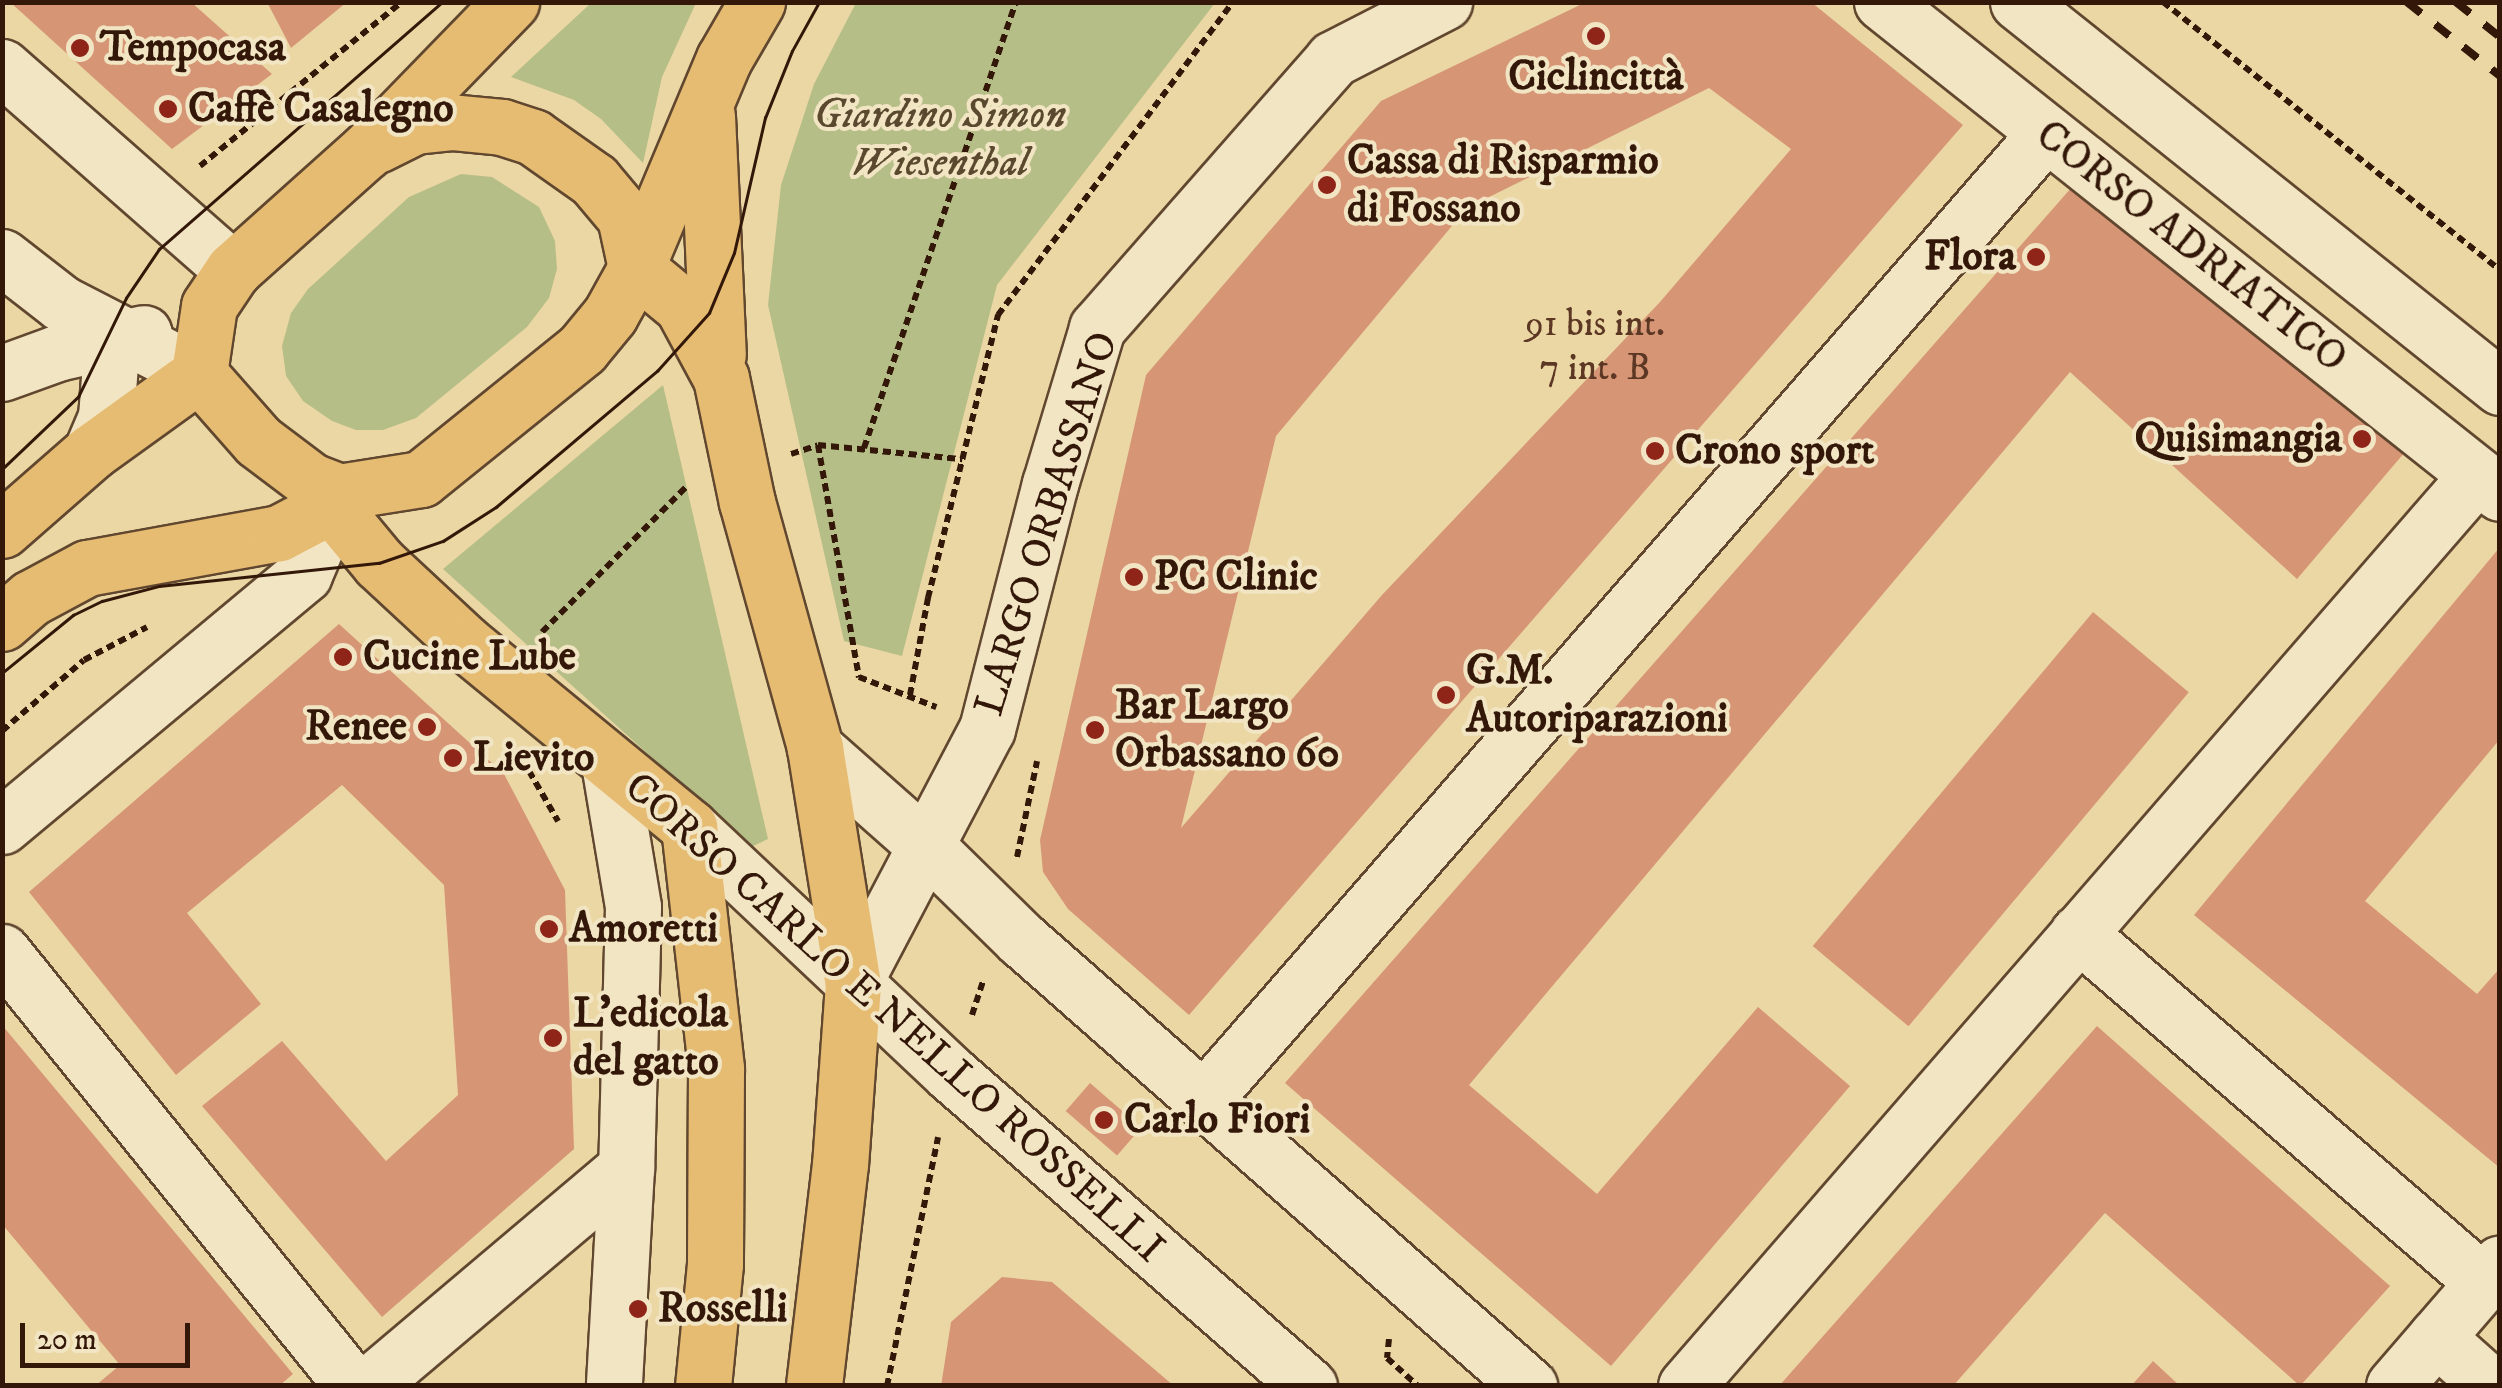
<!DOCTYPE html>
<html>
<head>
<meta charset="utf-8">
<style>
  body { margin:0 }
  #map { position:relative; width:2502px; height:1388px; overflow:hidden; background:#ebd7a4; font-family:"IM FELL DW Pica",serif }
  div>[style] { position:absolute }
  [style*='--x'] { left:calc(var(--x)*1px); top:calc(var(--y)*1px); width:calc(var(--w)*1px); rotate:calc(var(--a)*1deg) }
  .green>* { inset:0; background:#b6be87 }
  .building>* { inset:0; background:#d69676; transform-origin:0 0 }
  .path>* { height:6px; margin-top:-3px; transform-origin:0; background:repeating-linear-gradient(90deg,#331708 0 8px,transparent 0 13px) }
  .roads { filter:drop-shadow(2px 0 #61472f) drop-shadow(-2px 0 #61472f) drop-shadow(0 2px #61472f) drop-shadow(0 -2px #61472f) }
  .minor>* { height:55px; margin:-27.5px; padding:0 27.5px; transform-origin:27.5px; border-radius:27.5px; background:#f2e5c4 }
  .major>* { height:55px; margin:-27.5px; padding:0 27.5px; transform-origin:27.5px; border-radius:27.5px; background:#e6bc72 }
  .tram>* { height:2.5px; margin:-1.25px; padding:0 1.25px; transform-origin:1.25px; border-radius:1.25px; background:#331708 }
  .rail>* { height:8px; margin-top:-4px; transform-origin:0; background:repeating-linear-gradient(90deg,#331708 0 18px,transparent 0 36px) }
  .dots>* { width:28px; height:28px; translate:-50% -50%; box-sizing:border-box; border:5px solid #f2e5c4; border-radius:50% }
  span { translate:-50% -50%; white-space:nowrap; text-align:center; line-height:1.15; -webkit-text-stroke:8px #f2e5c4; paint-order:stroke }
  .number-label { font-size:38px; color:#5c3724 }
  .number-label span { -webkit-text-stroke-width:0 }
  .poi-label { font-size:42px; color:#331708; font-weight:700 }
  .left { translate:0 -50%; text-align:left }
  .right { translate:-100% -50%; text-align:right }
  .park-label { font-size:42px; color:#5a492e; font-style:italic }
  .street-label { font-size:42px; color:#331708 }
  .frame { position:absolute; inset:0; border:5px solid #331708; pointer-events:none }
  .scale { position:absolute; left:20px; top:1323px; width:170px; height:45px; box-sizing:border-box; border:5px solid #331708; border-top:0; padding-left:12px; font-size:30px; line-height:35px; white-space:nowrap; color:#331708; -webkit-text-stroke:8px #f2e5c4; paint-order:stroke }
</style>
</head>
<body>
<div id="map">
  <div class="green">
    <i style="clip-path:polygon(591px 3px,696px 3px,662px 77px,643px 163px,601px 119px,574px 100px,511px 77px)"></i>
    <i style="clip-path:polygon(856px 3px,1215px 3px,997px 285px,902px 656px,844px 641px,768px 305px,781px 185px,814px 84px)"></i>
    <i style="clip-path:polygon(461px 174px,492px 177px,539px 207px,555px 241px,557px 269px,549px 298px,527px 327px,416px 418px,383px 430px,356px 430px,332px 421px,303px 401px,286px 376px,282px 346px,291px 313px,308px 289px,409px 197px)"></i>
    <i style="clip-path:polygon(663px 385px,768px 839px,751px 847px,443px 569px)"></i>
  </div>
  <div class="building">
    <i style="clip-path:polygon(10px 2px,191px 2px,272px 74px,172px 149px)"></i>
    <i style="clip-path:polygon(267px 2px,347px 2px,291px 48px)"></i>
    <i style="clip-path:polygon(evenodd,1586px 2px,1811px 2px,1963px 125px,1189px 1015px,1068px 909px,1043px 872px,1040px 840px,1146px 375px,1381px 101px,1586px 2px,1709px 88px,1791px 149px,1660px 302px,1382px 595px,1181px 828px,1276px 436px,1467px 208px,1709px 88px)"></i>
    <i style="clip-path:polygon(2072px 187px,2405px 452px,2297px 579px,2070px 372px,1469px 1085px,1597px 1194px,1758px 1007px,1850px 1086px,1611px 1366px,1285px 1083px)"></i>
    <i style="clip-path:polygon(2500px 547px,2500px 739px,2365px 901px,2477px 994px,2500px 968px,2500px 1168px,2194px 915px)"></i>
    <i style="left:2093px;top:612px;width:125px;height:436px;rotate:40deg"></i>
    <i style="clip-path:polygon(339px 624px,504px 774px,565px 890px,574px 1149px,382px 1317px,202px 1106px,282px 1041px,386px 1161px,458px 1095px,444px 885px,342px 785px,187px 913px,261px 1004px,176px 1075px,29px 892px)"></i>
    <i style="clip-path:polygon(2px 1025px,293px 1374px,279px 1386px,95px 1386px,120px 1365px,2px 1224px)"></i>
    <i style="clip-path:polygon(2097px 1026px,2390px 1286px,2300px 1386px,2105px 1213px,1953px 1386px,1779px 1386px)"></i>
    <i style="left:1090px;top:1083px;width:68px;height:37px;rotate:41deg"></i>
    <i style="clip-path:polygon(1002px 1277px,1052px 1282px,1174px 1386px,941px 1386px,951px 1322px)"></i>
    <i style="clip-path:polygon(2153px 1361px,2180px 1386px,2131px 1386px)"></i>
  </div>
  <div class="path">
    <i style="--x:2163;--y:2;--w:431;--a:38.5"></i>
    <i style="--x:200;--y:166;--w:260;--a:-39.1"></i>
    <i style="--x:818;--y:445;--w:236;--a:80"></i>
    <i style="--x:859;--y:677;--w:83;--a:21.3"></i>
    <i style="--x:864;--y:448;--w:471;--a:-71.2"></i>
    <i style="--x:791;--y:454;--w:28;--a:-18"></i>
    <i style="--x:818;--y:445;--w:145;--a:5.6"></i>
    <i style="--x:542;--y:632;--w:207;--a:-45.2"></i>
    <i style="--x:910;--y:695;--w:99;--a:-79.5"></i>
    <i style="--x:928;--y:598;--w:292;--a:-76.1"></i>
    <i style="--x:998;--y:315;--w:391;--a:-53.1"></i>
    <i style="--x:2;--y:731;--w:108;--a:-40.9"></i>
    <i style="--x:84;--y:660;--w:71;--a:-27.6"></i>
    <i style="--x:529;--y:771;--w:58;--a:59.9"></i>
    <i style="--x:1017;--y:857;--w:98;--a:-78.2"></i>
    <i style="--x:972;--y:1015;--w:38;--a:-72"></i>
    <i style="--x:1389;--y:1339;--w:19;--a:96"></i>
    <i style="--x:1387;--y:1358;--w:42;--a:42.1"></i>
    <i style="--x:887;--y:1386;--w:254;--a:-78.4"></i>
  </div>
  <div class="roads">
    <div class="minor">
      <i style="--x:1882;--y:2;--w:789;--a:38.47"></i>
      <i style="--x:2018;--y:2;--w:617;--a:38.62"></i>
      <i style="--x:2;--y:67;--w:308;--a:41.3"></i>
      <i style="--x:2;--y:257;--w:75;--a:37.9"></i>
      <i style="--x:61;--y:303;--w:155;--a:27.2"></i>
      <i style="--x:78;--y:318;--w:38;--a:43"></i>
      <i style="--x:106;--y:344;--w:20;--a:79"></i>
      <i style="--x:110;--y:364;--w:53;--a:94.3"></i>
      <i style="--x:106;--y:417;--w:38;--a:113"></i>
      <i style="--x:2;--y:373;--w:59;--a:-20"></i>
      <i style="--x:57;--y:353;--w:89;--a:-12.9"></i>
      <i style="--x:815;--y:748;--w:149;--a:41.5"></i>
      <i style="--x:927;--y:847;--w:132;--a:44.4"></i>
      <i style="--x:1021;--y:939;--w:677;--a:41.35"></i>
      <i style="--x:609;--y:763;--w:146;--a:80.5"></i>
      <i style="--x:633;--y:907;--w:261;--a:91.5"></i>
      <i style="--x:626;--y:1168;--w:218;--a:93.2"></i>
      <i style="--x:2;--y:826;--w:393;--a:-39.8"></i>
      <i style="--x:304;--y:574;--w:74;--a:-66.9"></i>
      <i style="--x:689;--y:827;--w:360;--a:43.3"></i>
      <i style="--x:951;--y:1074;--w:475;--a:41.1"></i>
      <i style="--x:2078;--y:933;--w:535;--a:40.75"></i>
      <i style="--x:2;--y:952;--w:558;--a:51.04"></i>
      <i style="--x:853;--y:984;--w:288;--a:-62.3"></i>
      <i style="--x:987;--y:729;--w:253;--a:-75.6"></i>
      <i style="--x:1050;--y:484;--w:163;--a:-73.2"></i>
      <i style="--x:1097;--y:328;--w:358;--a:-48.7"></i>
      <i style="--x:1333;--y:59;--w:125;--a:-27.2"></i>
      <i style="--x:1203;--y:1100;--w:1283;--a:-48.92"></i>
      <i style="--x:2436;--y:1337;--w:74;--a:41.7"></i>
      <i style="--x:368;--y:1386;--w:338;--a:-40.2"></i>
      <i style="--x:1686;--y:1386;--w:1206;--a:-49.03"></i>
      <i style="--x:2394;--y:1386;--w:162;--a:-49.2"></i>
    </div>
    <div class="major">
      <i style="--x:511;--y:2;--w:208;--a:134.2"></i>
      <i style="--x:366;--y:151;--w:178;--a:138.2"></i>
      <i style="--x:233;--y:270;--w:43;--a:123.7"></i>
      <i style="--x:209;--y:306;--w:69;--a:98.4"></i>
      <i style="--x:199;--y:374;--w:89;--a:48.6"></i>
      <i style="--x:258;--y:441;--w:66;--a:37"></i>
      <i style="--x:311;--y:481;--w:30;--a:21"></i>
      <i style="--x:339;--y:492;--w:83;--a:-9"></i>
      <i style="--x:421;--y:479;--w:207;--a:-38.9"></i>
      <i style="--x:582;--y:349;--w:44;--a:-50.5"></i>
      <i style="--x:610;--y:315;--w:54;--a:-61"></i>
      <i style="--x:636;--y:268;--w:227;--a:-67.2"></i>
      <i style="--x:724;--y:59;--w:66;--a:-59.9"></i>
      <i style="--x:707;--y:116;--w:239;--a:87.4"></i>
      <i style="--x:377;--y:145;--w:42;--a:-26.6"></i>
      <i style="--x:415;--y:126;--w:36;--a:-6"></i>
      <i style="--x:451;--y:122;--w:51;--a:5.6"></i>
      <i style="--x:502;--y:127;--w:33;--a:18"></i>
      <i style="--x:533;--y:137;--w:75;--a:35.2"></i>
      <i style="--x:594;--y:180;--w:48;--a:50"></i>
      <i style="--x:625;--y:217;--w:52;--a:77.8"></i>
      <i style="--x:636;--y:268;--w:60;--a:39.6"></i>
      <i style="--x:682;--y:306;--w:82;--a:61.6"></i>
      <i style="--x:721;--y:378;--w:127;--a:78.2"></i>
      <i style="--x:747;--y:502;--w:255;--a:74.5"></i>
      <i style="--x:815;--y:748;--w:239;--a:80.9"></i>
      <i style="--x:853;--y:984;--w:180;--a:94.1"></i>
      <i style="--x:840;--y:1164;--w:224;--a:96.7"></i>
      <i style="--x:311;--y:481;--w:107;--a:50.3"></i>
      <i style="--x:379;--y:563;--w:117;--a:42.9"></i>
      <i style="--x:465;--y:643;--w:290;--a:39.4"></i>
      <i style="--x:689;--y:827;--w:244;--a:83.6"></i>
      <i style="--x:716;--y:1069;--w:195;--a:90.3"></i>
      <i style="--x:715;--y:1264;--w:123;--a:95.6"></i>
      <i style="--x:2;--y:530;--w:118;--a:-41.2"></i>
      <i style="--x:91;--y:452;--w:133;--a:-35.8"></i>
      <i style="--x:2;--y:623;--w:38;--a:-41"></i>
      <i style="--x:31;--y:598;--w:64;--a:-28.2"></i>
      <i style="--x:87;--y:568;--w:195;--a:-10.3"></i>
      <i style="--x:279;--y:533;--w:88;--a:-27.7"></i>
    </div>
  </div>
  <div class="tram">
    <i style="--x:2;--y:469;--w:105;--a:-43.5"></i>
    <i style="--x:78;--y:397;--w:110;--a:-64.1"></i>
    <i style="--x:126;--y:298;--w:59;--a:-56"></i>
    <i style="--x:159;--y:249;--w:376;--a:-41.1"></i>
    <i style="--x:2;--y:673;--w:92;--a:-39.2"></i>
    <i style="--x:73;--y:615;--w:32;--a:-26"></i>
    <i style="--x:102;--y:601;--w:59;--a:-14.7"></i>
    <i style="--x:159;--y:586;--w:221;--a:-6"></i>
    <i style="--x:379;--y:563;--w:68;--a:-19"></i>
    <i style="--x:443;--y:541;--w:63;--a:-32.7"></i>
    <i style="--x:496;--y:507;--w:211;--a:-40.2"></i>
    <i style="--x:657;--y:371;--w:78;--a:-48.1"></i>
    <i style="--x:709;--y:313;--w:65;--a:-67.4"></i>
    <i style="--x:734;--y:253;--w:139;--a:-77.1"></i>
    <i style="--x:765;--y:118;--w:72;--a:-68.1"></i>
    <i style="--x:792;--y:51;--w:56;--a:-61.1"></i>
  </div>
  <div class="rail">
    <i style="--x:2407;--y:2;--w:119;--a:38.5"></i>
    <i style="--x:2456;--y:2;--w:56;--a:38.5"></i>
  </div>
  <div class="dots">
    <i style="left:1596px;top:36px;background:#8f2418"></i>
    <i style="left:80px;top:48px;background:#8f2418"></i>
    <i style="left:168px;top:109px;background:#8f2418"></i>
    <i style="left:1327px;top:185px;background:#8f2418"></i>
    <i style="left:2036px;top:257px;background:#8f2418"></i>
    <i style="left:2362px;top:439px;background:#8f2418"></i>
    <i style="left:1655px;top:451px;background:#8f2418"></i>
    <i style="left:1134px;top:577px;background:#8f2418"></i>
    <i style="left:343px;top:657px;background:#8f2418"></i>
    <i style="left:1446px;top:695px;background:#8f2418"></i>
    <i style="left:427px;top:727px;background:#8f2418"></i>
    <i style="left:1095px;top:730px;background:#8f2418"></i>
    <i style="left:453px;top:758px;background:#8f2418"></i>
    <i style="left:549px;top:929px;background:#8f2418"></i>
    <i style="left:553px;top:1038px;background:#8f2418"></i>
    <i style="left:1104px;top:1120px;background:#8f2418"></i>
    <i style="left:638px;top:1309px;background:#8f2418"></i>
  </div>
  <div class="number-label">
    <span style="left:1595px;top:347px">91 bis int.<br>7 int. B</span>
  </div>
  <div class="poi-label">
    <span class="left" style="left:100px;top:48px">Tempocasa</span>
    <span style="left:1596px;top:77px">Ciclincittà</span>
    <span class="left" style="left:188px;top:109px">Caffè Casalegno</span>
    <span class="left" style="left:1347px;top:185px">Cassa di Risparmio<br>di Fossano</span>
    <span class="right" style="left:2016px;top:257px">Flora</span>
    <span class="right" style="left:2342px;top:439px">Quisimangia</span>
    <span class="left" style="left:1675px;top:451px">Crono sport</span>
    <span class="left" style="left:1154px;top:577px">PC Clinic</span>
    <span class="left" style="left:363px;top:657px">Cucine Lube</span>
    <span class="left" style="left:1466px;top:695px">G.M.<br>Autoriparazioni</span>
    <span class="left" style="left:1115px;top:730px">Bar Largo<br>Orbassano 60</span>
    <span class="right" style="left:407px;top:727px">Renee</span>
    <span class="left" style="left:473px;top:758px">Lievito</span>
    <span class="left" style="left:569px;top:929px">Amoretti</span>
    <span class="left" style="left:573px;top:1038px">L'edicola<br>del gatto</span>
    <span class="left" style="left:1124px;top:1120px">Carlo Fiori</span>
    <span class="left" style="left:658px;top:1309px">Rosselli</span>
  </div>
  <div class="park-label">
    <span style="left:940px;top:139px">Giardino Simon<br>Wiesenthal</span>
  </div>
  <div class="street-label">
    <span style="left:2191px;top:247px;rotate:38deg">CORSO ADRIATICO</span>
    <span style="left:1047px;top:524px;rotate:-73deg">LARGO ORBASSANO</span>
    <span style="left:894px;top:1018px;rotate:42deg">CORSO CARLO E NELLO ROSSELLI</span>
  </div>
  <div class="frame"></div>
  <div class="scale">20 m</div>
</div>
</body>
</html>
